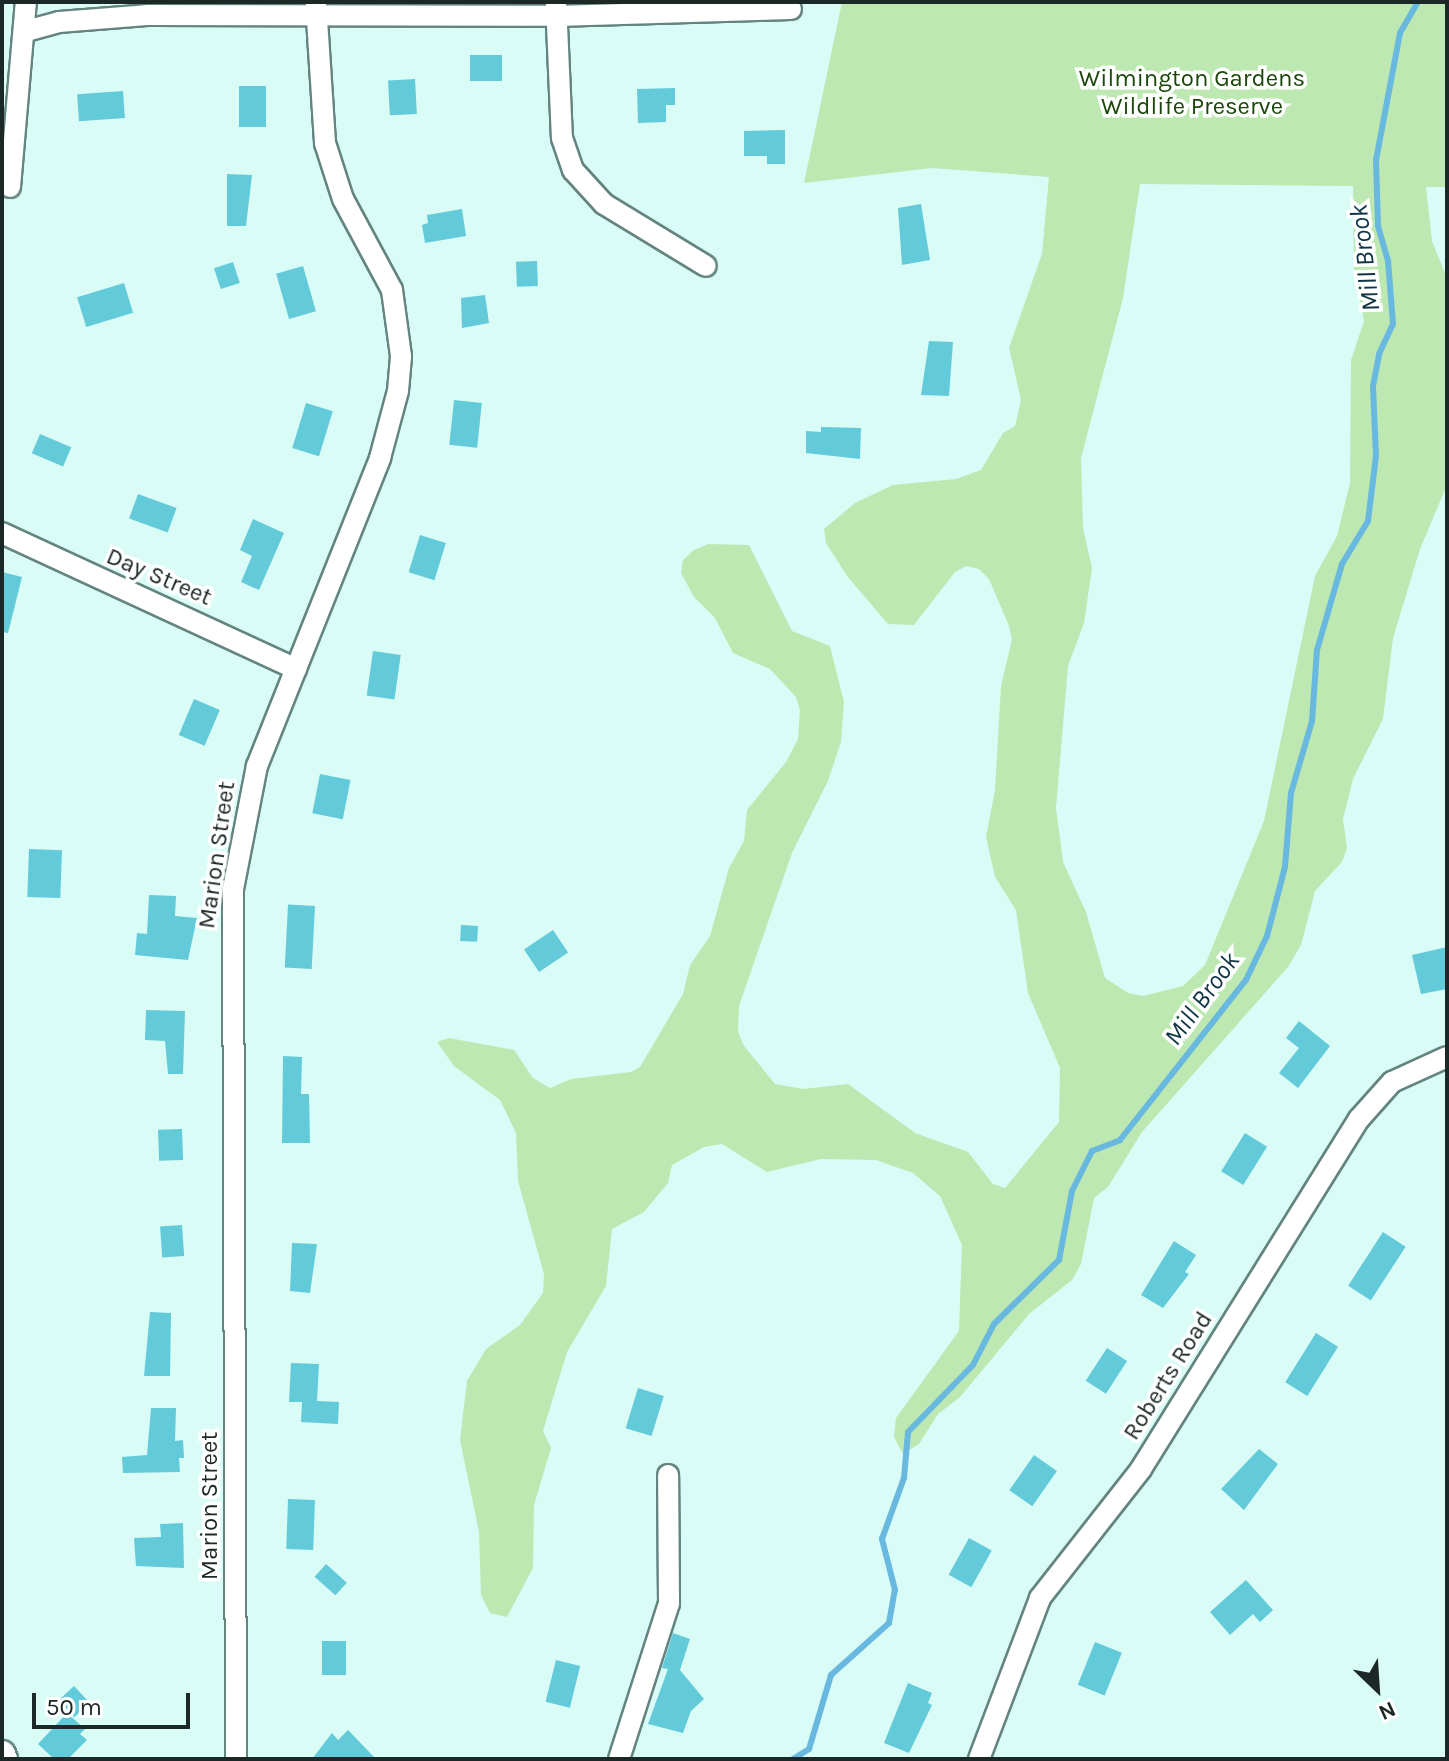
<!DOCTYPE html>
<html>
<head>
<meta charset="utf-8">
<style>
  body { margin:0 }
  #map { position:relative; width:1449px; height:1761px; overflow:hidden; background:#d9fcf7; font-family:Karla,sans-serif }
  div>[style] { position:absolute }
  [style*='--x'] { left:calc(var(--x)*1px); top:calc(var(--y)*1px); width:calc(var(--w)*1px); rotate:calc(var(--a)*1deg) }
  .green>* { inset:0; background:#bde8b1 }
  .stream>* { height:6px; margin:-3px; padding:0 3px; transform-origin:3px; border-radius:3px; background:#68b8e0 }
  .building>* { inset:0; background:#63cada; transform-origin:0 0 }
  .roads { filter:drop-shadow(2px 0 #64847f) drop-shadow(-2px 0 #64847f) drop-shadow(0 2px #64847f) drop-shadow(0 -2px #64847f) }
  .minor>* { height:20px; margin:-10px; padding:0 10px; transform-origin:10px; border-radius:10px; background:#fff }
  .tertiary>* { height:26px; margin:-13px; padding:0 13px; transform-origin:13px; border-radius:13px; background:#fff }
  span { translate:-50% -50%; white-space:nowrap; text-align:center; line-height:1.15; -webkit-text-stroke:7px #fff; paint-order:stroke }
  .park-label { font-size:24px; color:#1b480a }
  .street-label { font-size:24px; color:#1b2826 }
  .water-label { font-size:26px; color:#0f3445; font-style:italic }
  .frame { position:absolute; inset:0; border:4px solid #1b2826; pointer-events:none }
  .north { position:absolute; left:1337px; top:1649px; width:80px; height:80px; -webkit-text-stroke:6px #fff; paint-order:stroke; rotate:155deg; font-size:22px; font-weight:700; line-height:32px; text-align:center; color:#1b2826 }
  .north::after { content:''; display:block; margin:auto; width:28px; height:36px; background:#1b2826; clip-path:polygon(50% 0,100% 100%,50% 72%,0 100%) }
  .scale { position:absolute; left:32px; top:1693px; width:158px; height:36px; box-sizing:border-box; border:4px solid #1b2826; border-top:0; padding-left:10px; font-size:24px; line-height:28px; white-space:nowrap; color:#1b2826; -webkit-text-stroke:6px #fff; paint-order:stroke }
</style>
</head>
<body>
<div id="map">
  <div class="green">
    <i style="clip-path:polygon(evenodd,842px 2px,1447px 2px,1447px 187px,1426px 187px,1432px 241px,1447px 278px,1447px 485px,1420px 549px,1393px 638px,1383px 719px,1353px 779px,1343px 819px,1347px 848px,1342px 862px,1315px 891px,1301px 945px,1288px 967px,1142px 1132px,1108px 1187px,1094px 1198px,1081px 1264px,1072px 1280px,1029px 1314px,960px 1397px,938px 1414px,919px 1444px,903px 1454px,894px 1437px,896px 1418px,959px 1331px,962px 1245px,940px 1196px,913px 1173px,876px 1160px,821px 1159px,767px 1172px,722px 1144px,704px 1147px,672px 1165px,668px 1183px,644px 1212px,612px 1229px,606px 1286px,567px 1352px,543px 1431px,551px 1448px,534px 1505px,533px 1568px,507px 1617px,490px 1613px,481px 1595px,479px 1532px,460px 1440px,467px 1381px,486px 1349px,520px 1325px,543px 1293px,544px 1274px,518px 1181px,516px 1133px,500px 1100px,454px 1066px,437px 1042px,449px 1038px,514px 1050px,533px 1078px,550px 1088px,571px 1079px,631px 1072px,640px 1067px,683px 994px,690px 965px,710px 936px,729px 868px,744px 841px,747px 810px,786px 762px,798px 739px,800px 710px,796px 697px,770px 669px,733px 653px,715px 618px,694px 597px,681px 573px,683px 560px,694px 550px,708px 544px,749px 545px,792px 631px,830px 646px,844px 702px,841px 742px,828px 781px,792px 853px,739px 1006px,738px 1032px,744px 1046px,775px 1084px,803px 1089px,848px 1084px,915px 1133px,968px 1152px,993px 1184px,1005px 1188px,1059px 1122px,1060px 1068px,1028px 993px,1016px 910px,995px 877px,986px 837px,995px 790px,1001px 686px,1012px 639px,1009px 626px,989px 579px,979px 569px,966px 566px,955px 572px,914px 625px,888px 624px,847px 576px,826px 543px,824px 529px,855px 503px,893px 485px,956px 479px,981px 470px,1003px 433px,1015px 426px,1021px 400px,1009px 348px,1042px 254px,1049px 177px,932px 168px,804px 183px,842px 2px,1140px 184px,1353px 186px,1354px 268px,1364px 321px,1351px 360px,1350px 483px,1337px 536px,1315px 576px,1264px 821px,1205px 965px,1183px 986px,1143px 996px,1128px 993px,1105px 978px,1086px 912px,1063px 862px,1056px 808px,1068px 666px,1084px 623px,1092px 568px,1083px 528px,1081px 458px,1123px 298px,1140px 184px)"></i>
  </div>
  <div class="stream">
    <i style="--x:793;--y:1759;--w:19;--a:-32"></i>
    <i style="--x:809;--y:1749;--w:77;--a:-73.4"></i>
    <i style="--x:831;--y:1675;--w:78;--a:-41.9"></i>
    <i style="--x:889;--y:1623;--w:34;--a:-80"></i>
    <i style="--x:895;--y:1590;--w:53;--a:-104.3"></i>
    <i style="--x:882;--y:1539;--w:65;--a:-70.2"></i>
    <i style="--x:904;--y:1478;--w:46;--a:-85"></i>
    <i style="--x:908;--y:1432;--w:93;--a:-45.9"></i>
    <i style="--x:973;--y:1365;--w:46;--a:-62.9"></i>
    <i style="--x:994;--y:1324;--w:91;--a:-44.6"></i>
    <i style="--x:1059;--y:1260;--w:70;--a:-79.3"></i>
    <i style="--x:1072;--y:1191;--w:45;--a:-63.4"></i>
    <i style="--x:1092;--y:1151;--w:30;--a:-21"></i>
    <i style="--x:1120;--y:1140;--w:204;--a:-51.8"></i>
    <i style="--x:1246;--y:980;--w:49;--a:-64.5"></i>
    <i style="--x:1267;--y:936;--w:71;--a:-75.4"></i>
    <i style="--x:1285;--y:867;--w:74;--a:-85.4"></i>
    <i style="--x:1291;--y:793;--w:75;--a:-73.7"></i>
    <i style="--x:1312;--y:721;--w:71;--a:-86"></i>
    <i style="--x:1317;--y:650;--w:90;--a:-73.8"></i>
    <i style="--x:1342;--y:564;--w:50;--a:-58.8"></i>
    <i style="--x:1368;--y:521;--w:65;--a:-83"></i>
    <i style="--x:1376;--y:456;--w:70;--a:-92.5"></i>
    <i style="--x:1373;--y:386;--w:33;--a:-79"></i>
    <i style="--x:1379;--y:354;--w:33;--a:-65"></i>
    <i style="--x:1393;--y:324;--w:63;--a:-94.5"></i>
    <i style="--x:1388;--y:261;--w:37;--a:-106"></i>
    <i style="--x:1378;--y:225;--w:65;--a:-91.8"></i>
    <i style="--x:1376;--y:160;--w:129;--a:-79.3"></i>
    <i style="--x:1400;--y:33;--w:36;--a:-60"></i>
  </div>
  <div class="building">
    <i style="left:502px;top:55px;width:26px;height:32px;rotate:90deg"></i>
    <i style="left:415px;top:79px;width:35px;height:27px;rotate:87deg"></i>
    <i style="left:239px;top:86px;width:27px;height:41px"></i>
    <i style="clip-path:polygon(675px 88px,675px 105px,666px 105px,666px 122px,638px 123px,637px 89px)"></i>
    <i style="left:123px;top:91px;width:27px;height:46px;rotate:86deg"></i>
    <i style="clip-path:polygon(785px 130px,785px 164px,767px 164px,767px 156px,744px 156px,744px 131px)"></i>
    <i style="clip-path:polygon(227px 174px,252px 175px,246px 226px,227px 226px)"></i>
    <i style="clip-path:polygon(921px 204px,930px 260px,902px 265px,898px 208px)"></i>
    <i style="clip-path:polygon(462px 209px,466px 236px,425px 243px,422px 225px,428px 223px,427px 215px)"></i>
    <i style="left:537px;top:261px;width:25px;height:21px;rotate:88deg"></i>
    <i style="left:233px;top:262px;width:22px;height:20px;rotate:72deg"></i>
    <i style="left:303px;top:266px;width:47px;height:28px;rotate:74deg"></i>
    <i style="left:124px;top:283px;width:31px;height:49px;rotate:73deg"></i>
    <i style="clip-path:polygon(485px 295px,489px 323px,462px 328px,461px 298px)"></i>
    <i style="clip-path:polygon(929px 341px,953px 342px,949px 396px,921px 395px)"></i>
    <i style="left:454px;top:400px;width:28px;height:45px;rotate:6deg"></i>
    <i style="left:306px;top:403px;width:28px;height:47px;rotate:17deg"></i>
    <i style="clip-path:polygon(821px 427px,861px 428px,860px 459px,806px 453px,806px 431px,821px 432px)"></i>
    <i style="left:40px;top:434px;width:34px;height:21px;rotate:23deg"></i>
    <i style="left:138px;top:494px;width:41px;height:26px;rotate:20deg"></i>
    <i style="clip-path:polygon(253px 519px,284px 533px,259px 590px,241px 582px,252px 556px,240px 550px)"></i>
    <i style="left:420px;top:535px;width:27px;height:39px;rotate:17deg"></i>
    <i style="clip-path:polygon(2px 572px,22px 577px,8px 633px,2px 632px)"></i>
    <i style="left:373px;top:651px;width:28px;height:45px;rotate:8deg"></i>
    <i style="left:194px;top:699px;width:28px;height:39px;rotate:23deg"></i>
    <i style="left:320px;top:774px;width:31px;height:40px;rotate:11deg"></i>
    <i style="left:29px;top:849px;width:33px;height:48px;rotate:2deg"></i>
    <i style="clip-path:polygon(149px 895px,176px 896px,175px 916px,197px 918px,188px 960px,135px 955px,137px 933px,147px 934px)"></i>
    <i style="left:315px;top:906px;width:63px;height:27px;rotate:93deg"></i>
    <i style="left:461px;top:925px;width:17px;height:16px;rotate:3deg"></i>
    <i style="left:553px;top:930px;width:27px;height:35px;rotate:56deg"></i>
    <i style="clip-path:polygon(1447px 947px,1447px 989px,1421px 994px,1412px 955px)"></i>
    <i style="clip-path:polygon(146px 1010px,185px 1011px,183px 1074px,168px 1074px,165px 1041px,145px 1040px)"></i>
    <i style="clip-path:polygon(1299px 1021px,1330px 1046px,1298px 1088px,1279px 1073px,1299px 1048px,1286px 1038px)"></i>
    <i style="clip-path:polygon(283px 1056px,302px 1057px,301px 1094px,309px 1094px,310px 1143px,282px 1143px)"></i>
    <i style="left:182px;top:1129px;width:31px;height:24px;rotate:88deg"></i>
    <i style="left:1245px;top:1133px;width:26px;height:45px;rotate:32deg"></i>
    <i style="left:182px;top:1225px;width:31px;height:22px;rotate:86deg"></i>
    <i style="left:1383px;top:1232px;width:27px;height:64px;rotate:33deg"></i>
    <i style="clip-path:polygon(1174px 1241px,1196px 1255px,1185px 1272px,1189px 1274px,1163px 1308px,1141px 1295px)"></i>
    <i style="clip-path:polygon(292px 1243px,317px 1244px,310px 1293px,290px 1291px)"></i>
    <i style="clip-path:polygon(150px 1312px,171px 1313px,170px 1376px,144px 1376px)"></i>
    <i style="left:1316px;top:1333px;width:26px;height:58px;rotate:32deg"></i>
    <i style="left:1107px;top:1348px;width:24px;height:39px;rotate:33deg"></i>
    <i style="clip-path:polygon(291px 1363px,319px 1364px,317px 1401px,339px 1402px,338px 1424px,301px 1422px,302px 1402px,289px 1402px)"></i>
    <i style="left:638px;top:1388px;width:27px;height:42px;rotate:17deg"></i>
    <i style="clip-path:polygon(151px 1408px,176px 1408px,175px 1441px,183px 1440px,184px 1458px,179px 1458px,180px 1472px,123px 1473px,122px 1457px,147px 1455px)"></i>
    <i style="clip-path:polygon(1259px 1449px,1278px 1464px,1244px 1510px,1221px 1489px)"></i>
    <i style="left:1034px;top:1455px;width:28px;height:43px;rotate:35deg"></i>
    <i style="left:288px;top:1499px;width:27px;height:50px;rotate:2deg"></i>
    <i style="clip-path:polygon(183px 1523px,184px 1568px,136px 1566px,134px 1538px,161px 1537px,160px 1524px)"></i>
    <i style="left:969px;top:1538px;width:26px;height:42px;rotate:29deg"></i>
    <i style="left:326px;top:1564px;width:28px;height:17px;rotate:42deg"></i>
    <i style="clip-path:polygon(1246px 1580px,1273px 1610px,1260px 1622px,1253px 1614px,1230px 1635px,1210px 1612px)"></i>
    <i style="clip-path:polygon(673px 1633px,690px 1639px,680px 1670px,704px 1699px,691px 1711px,683px 1733px,648px 1724px,668px 1669px,662px 1668px)"></i>
    <i style="left:322px;top:1641px;width:24px;height:34px"></i>
    <i style="left:1095px;top:1642px;width:29px;height:46px;rotate:22deg"></i>
    <i style="left:556px;top:1660px;width:25px;height:43px;rotate:14deg"></i>
    <i style="clip-path:polygon(908px 1683px,932px 1693px,928px 1703px,932px 1705px,909px 1753px,884px 1743px)"></i>
    <i style="left:74px;top:1686px;width:23px;height:21px;rotate:47deg"></i>
    <i style="clip-path:polygon(67px 1713px,85px 1729px,80px 1734px,87px 1740px,68px 1759px,54px 1759px,38px 1744px)"></i>
    <i style="clip-path:polygon(348px 1730px,376px 1759px,312px 1759px,332px 1733px,338px 1740px)"></i>
  </div>
  <div class="roads">
    <div class="minor">
      <i style="--x:556;--y:2;--w:136;--a:87.5"></i>
      <i style="--x:562;--y:138;--w:34;--a:71"></i>
      <i style="--x:573;--y:170;--w:46;--a:47.6"></i>
      <i style="--x:604;--y:204;--w:119;--a:31.3"></i>
      <i style="--x:26;--y:31;--w:34;--a:-15"></i>
      <i style="--x:59;--y:22;--w:88;--a:-4.5"></i>
      <i style="--x:147;--y:15;--w:409;--a:0.1"></i>
      <i style="--x:556;--y:16;--w:235;--a:-1.7"></i>
      <i style="--x:10;--y:187;--w:186;--a:-85.1"></i>
      <i style="--x:2;--y:533;--w:324;--a:24.8"></i>
      <i style="--x:236;--y:1759;--w:870;--a:-90.2"></i>
      <i style="--x:233;--y:889;--w:125;--a:-79"></i>
      <i style="--x:257;--y:766;--w:332;--a:-68.2"></i>
      <i style="--x:380;--y:458;--w:69;--a:-75"></i>
      <i style="--x:398;--y:391;--w:35;--a:-85"></i>
      <i style="--x:401;--y:356;--w:67;--a:-97.8"></i>
      <i style="--x:392;--y:290;--w:103;--a:-118.3"></i>
      <i style="--x:343;--y:199;--w:59;--a:-107.8"></i>
      <i style="--x:325;--y:143;--w:141;--a:-93.7"></i>
      <i style="--x:619;--y:1759;--w:164;--a:-72.2"></i>
      <i style="--x:669;--y:1603;--w:128;--a:-90.4"></i>
      <i style="--x:979;--y:1759;--w:172;--a:-69.2"></i>
      <i style="--x:1040;--y:1598;--w:164;--a:-51.9"></i>
      <i style="--x:1141;--y:1469;--w:412;--a:-58.1"></i>
      <i style="--x:1359;--y:1119;--w:50;--a:-48.3"></i>
      <i style="--x:1392;--y:1082;--w:60;--a:-24.4"></i>
    </div>
    <div class="tertiary">
      <i style="--x:2;--y:1754;--w:5;--a:68"></i>
    </div>
  </div>
  <div class="park-label">
    <span style="left:1192px;top:93px">Wilmington Gardens<br>Wildlife Preserve</span>
  </div>
  <div class="street-label">
    <span style="left:159px;top:577px;rotate:23deg">Day Street</span>
    <span style="left:217px;top:855px;rotate:-82deg">Marion Street</span>
    <span style="left:1168px;top:1376px;rotate:-58deg">Roberts Road</span>
    <span style="left:210px;top:1506px;rotate:-90deg">Marion Street</span>
  </div>
  <div class="water-label">
    <span style="left:1365px;top:258px;rotate:-97deg">Mill Brook</span>
    <span style="left:1202px;top:999px;rotate:-54deg">Mill Brook</span>
  </div>
  <div class="frame"></div>
  <div class="north">N</div>
  <div class="scale">50 m</div>
</div>
</body>
</html>
